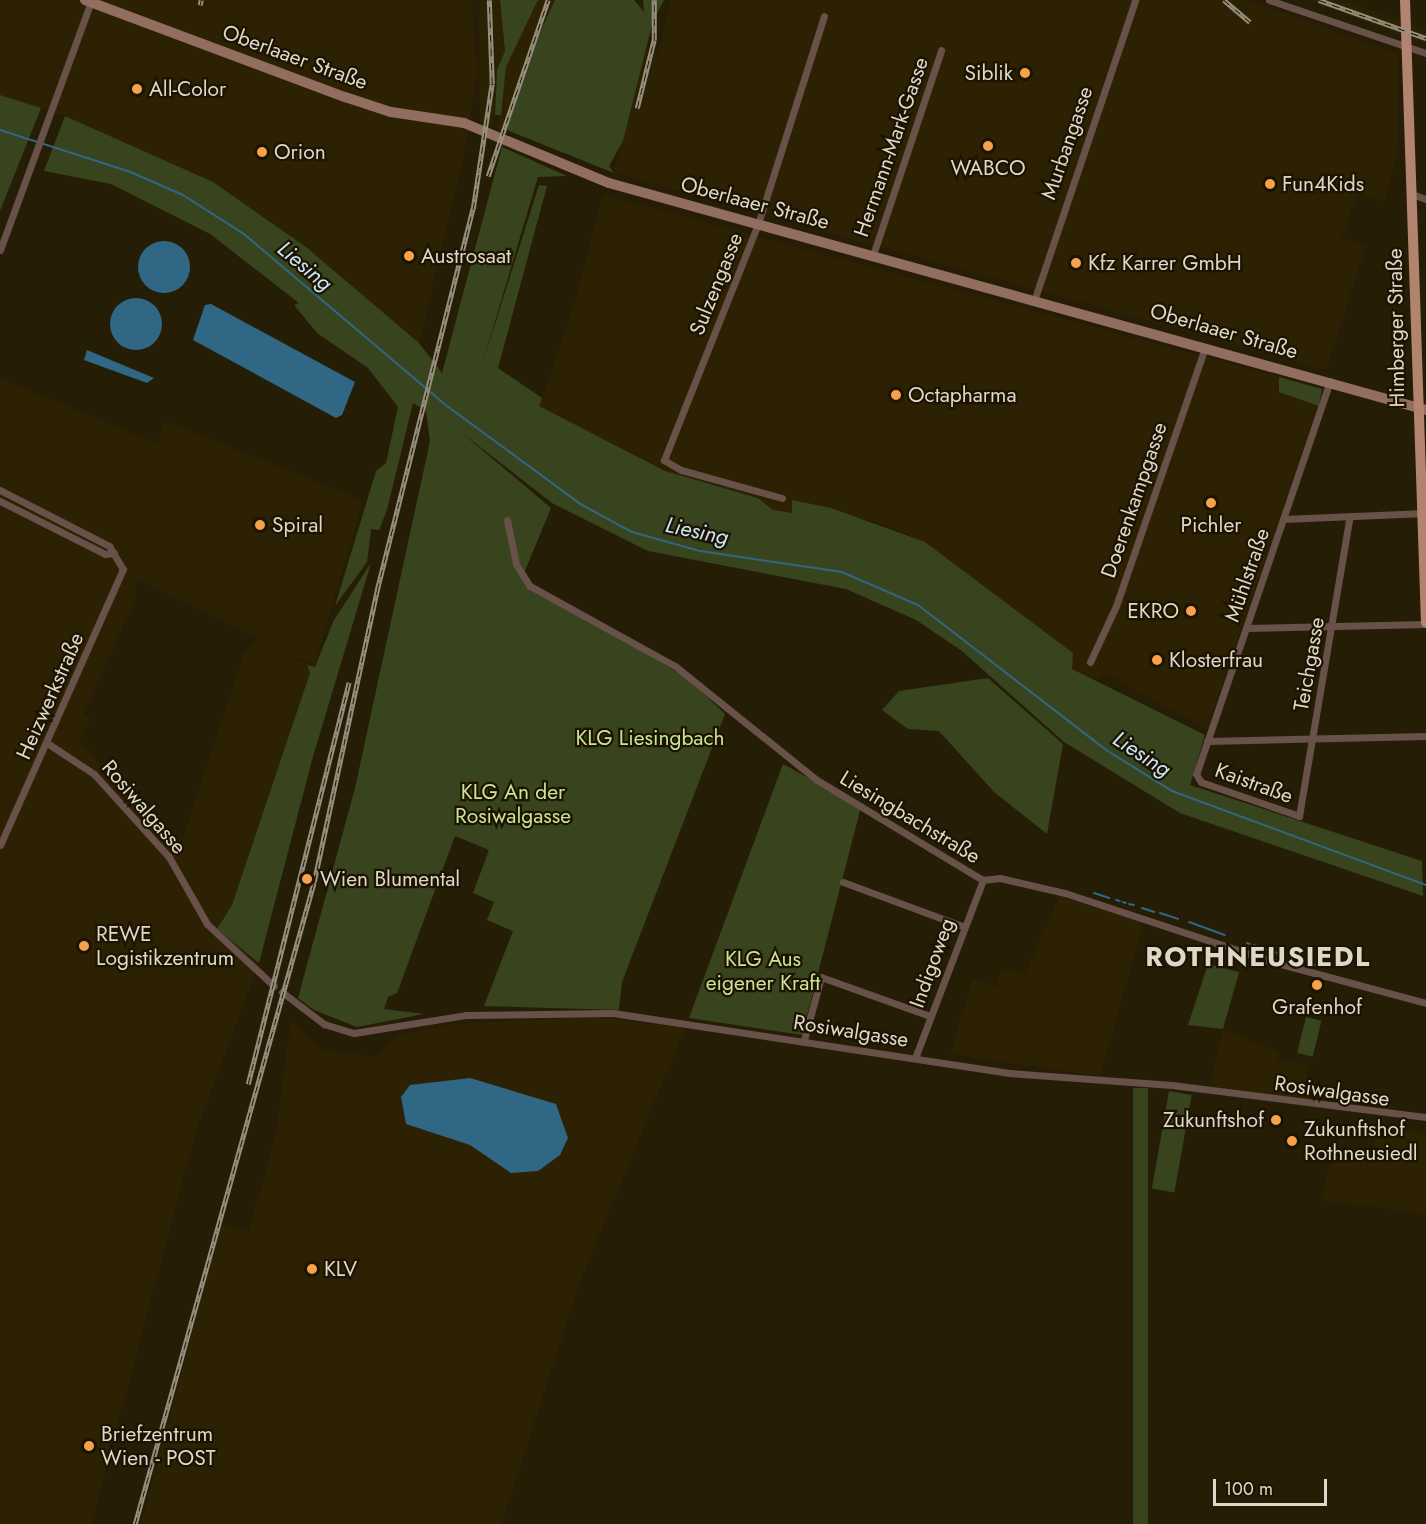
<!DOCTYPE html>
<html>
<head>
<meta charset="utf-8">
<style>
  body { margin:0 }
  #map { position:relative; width:1426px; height:1524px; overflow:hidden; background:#261d06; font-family:Jost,sans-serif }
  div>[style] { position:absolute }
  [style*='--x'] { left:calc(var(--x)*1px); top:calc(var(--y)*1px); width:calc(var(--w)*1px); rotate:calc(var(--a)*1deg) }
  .built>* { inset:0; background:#2d2103 }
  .green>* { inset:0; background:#38441d; transform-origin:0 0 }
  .water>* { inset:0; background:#306785 }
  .round { border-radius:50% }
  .stream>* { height:2px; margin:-1px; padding:0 1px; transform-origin:1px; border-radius:1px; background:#306785 }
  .minor>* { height:7px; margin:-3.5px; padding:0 3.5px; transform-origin:3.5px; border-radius:3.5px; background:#675148 }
  .secondary>* { height:10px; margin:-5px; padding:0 5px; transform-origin:5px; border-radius:5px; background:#916e5f }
  .primary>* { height:10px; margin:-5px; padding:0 5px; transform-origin:5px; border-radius:5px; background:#b28470 }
  .rail>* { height:4.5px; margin-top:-2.25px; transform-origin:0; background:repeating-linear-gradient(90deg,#1c1301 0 7px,#97907f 0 14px); box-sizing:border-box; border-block:2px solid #97907f }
  .dots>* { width:16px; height:16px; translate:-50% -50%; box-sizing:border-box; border:3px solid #1c1301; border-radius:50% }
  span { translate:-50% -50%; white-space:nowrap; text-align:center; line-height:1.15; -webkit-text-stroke:4.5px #1c1301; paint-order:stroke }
  .street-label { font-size:21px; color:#ded8cb }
  .poi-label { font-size:21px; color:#ded8cb }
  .right { translate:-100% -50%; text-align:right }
  .left { translate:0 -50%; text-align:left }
  .park-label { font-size:21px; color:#c9e496 }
  .water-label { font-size:22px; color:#c7e6f9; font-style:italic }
  .district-label { font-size:27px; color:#ded8cb; font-weight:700; letter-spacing:1.5px }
  .scale { position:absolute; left:1213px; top:1479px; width:114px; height:27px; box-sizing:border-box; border:3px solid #ded8cb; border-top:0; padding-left:8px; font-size:18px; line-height:21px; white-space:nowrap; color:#ded8cb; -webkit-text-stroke:4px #1c1301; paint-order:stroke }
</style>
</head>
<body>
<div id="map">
  <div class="built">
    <i style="clip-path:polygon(0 0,471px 0,477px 73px,463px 159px,419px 343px,306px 247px,213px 182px,65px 116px,0 95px)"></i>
    <i style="clip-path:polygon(479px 0,500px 0,502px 14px,505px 51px,497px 70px,493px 126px,480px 122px)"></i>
    <i style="clip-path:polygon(538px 0,555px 0,506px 131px,498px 128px,506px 67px)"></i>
    <i style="clip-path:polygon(671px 0,1245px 0,1398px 53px,1397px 156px,1384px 201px,1357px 193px,1342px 238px,1366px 246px,1326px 370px,614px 173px,646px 51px,658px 52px)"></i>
    <i style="clip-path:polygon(1306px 0,1343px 0,1426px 30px,1426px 44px)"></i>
    <i style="clip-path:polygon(603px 195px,1284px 378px,1280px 392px,1318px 405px,1207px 729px,1103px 672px,1101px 678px,1092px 679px,1072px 669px,1073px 653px,925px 542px,886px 525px,792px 500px,792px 513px,773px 510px,758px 498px,665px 471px,539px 406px,573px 308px)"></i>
    <i style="clip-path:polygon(evenodd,0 378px,156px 443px,165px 421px,363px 500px,314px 666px,259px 639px,307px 665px,310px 673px,232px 905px,217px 928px,259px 963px,196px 1131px,91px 1524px,0 1524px,0 378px,135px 578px,258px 639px,244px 652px,177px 857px,80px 741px,90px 718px,83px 714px,136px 598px,135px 578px)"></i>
    <i style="clip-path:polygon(1059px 896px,1144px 922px,1100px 1076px,950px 1054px,973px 980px,996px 987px,1002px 968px,1025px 974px)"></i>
    <i style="clip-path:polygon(592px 1017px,685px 1028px,582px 1277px,501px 1524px,141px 1524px,221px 1226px,249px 1231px,275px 1138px,291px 1020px,320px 1050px,378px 1057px,398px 1035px,453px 1024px)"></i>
    <i style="clip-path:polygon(1223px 1029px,1279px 1052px,1277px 1060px,1308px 1064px,1306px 1082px,1313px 1083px,1309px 1100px,1210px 1086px)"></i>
    <i style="clip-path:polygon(1376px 1127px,1426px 1133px,1426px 1214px,1322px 1200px,1331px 1156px,1373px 1162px)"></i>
  </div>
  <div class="green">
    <i style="clip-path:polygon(500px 0,538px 0,506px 67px,501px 115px,495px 115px,497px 70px,505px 51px)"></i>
    <i style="clip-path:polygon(555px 0,634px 0,644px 12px,643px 0,664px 0,653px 21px,623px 141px,609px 166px,614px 173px,507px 130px,531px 52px)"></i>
    <i style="clip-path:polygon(0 95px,41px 108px,0 211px)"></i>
    <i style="clip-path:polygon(65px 116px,213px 182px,306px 247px,419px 343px,442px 373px,502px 147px,567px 176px,538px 177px,482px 365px,539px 185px,547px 186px,498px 368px,542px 398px,539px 406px,665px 471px,758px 498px,773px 510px,792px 513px,792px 500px,831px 508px,925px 542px,1073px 653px,1072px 669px,1205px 735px,1190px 785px,1422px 861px,1423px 896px,1180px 813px,1064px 742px,962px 651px,916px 620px,846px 589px,648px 551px,552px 503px,461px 432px,551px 508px,522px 578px,688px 679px,725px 714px,622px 982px,619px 1010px,484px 1006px,513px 931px,487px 920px,494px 902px,473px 893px,489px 850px,455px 836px,397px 993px,388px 997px,384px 1009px,424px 1014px,357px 1027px,314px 1010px,298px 998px,355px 788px,430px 441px,426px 411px,413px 403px,387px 510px,379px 530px,371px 529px,367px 562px,335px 606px,376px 471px,386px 463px,398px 407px,368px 368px,317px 333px,294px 305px,299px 303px,210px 234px,111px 184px,44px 171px)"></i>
    <i style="clip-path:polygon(1279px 377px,1322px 389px,1319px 406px,1279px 392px)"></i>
    <i style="clip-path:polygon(371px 563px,312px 760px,259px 963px,217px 929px,232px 905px,310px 673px,307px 665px,315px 667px,334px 620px)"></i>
    <i style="clip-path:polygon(988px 678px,1063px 744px,1047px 834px,994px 792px,939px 731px,908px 729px,882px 710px,899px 691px)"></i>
    <i style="clip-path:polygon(783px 764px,861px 807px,802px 1035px,689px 1018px)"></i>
    <i style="clip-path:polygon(1208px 964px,1239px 972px,1223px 1029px,1188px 1025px)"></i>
    <i style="left:1306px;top:1017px;width:16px;height:37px;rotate:14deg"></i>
    <i style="left:1133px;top:1088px;width:15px;height:451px"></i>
    <i style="left:1169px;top:1091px;width:23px;height:99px;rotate:10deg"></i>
  </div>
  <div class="water">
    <i class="round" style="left:138px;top:241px;width:52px;height:52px"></i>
    <i class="round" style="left:110px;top:298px;width:52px;height:52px"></i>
    <i style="clip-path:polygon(211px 304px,355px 382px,342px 415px,336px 418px,193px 340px,205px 305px)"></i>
    <i style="clip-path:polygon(87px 350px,154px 378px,147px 383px,84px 360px)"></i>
    <i style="clip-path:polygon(470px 1078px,556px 1104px,568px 1138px,560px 1155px,538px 1171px,511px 1173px,470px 1145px,406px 1124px,401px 1097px,410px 1085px)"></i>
  </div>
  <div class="stream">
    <i style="--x:0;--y:130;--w:134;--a:17.8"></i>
    <i style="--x:128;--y:171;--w:60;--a:23.6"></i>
    <i style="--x:183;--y:195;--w:72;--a:32.6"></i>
    <i style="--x:244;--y:234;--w:261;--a:40.3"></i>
    <i style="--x:443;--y:403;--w:172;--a:36.3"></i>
    <i style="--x:582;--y:505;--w:57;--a:28.4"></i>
    <i style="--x:632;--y:532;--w:71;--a:15.6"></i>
    <i style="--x:700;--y:551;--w:144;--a:8.4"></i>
    <i style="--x:842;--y:572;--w:83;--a:23.5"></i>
    <i style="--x:918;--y:605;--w:237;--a:37.6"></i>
    <i style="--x:1106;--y:750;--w:78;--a:31.8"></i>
    <i style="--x:1172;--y:791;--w:271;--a:20.3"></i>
    <i style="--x:1094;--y:893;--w:16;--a:18"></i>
    <i style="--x:1116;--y:900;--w:4;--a:14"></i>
    <i style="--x:1123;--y:902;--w:3;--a:18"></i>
    <i style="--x:1129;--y:904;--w:5;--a:11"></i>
    <i style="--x:1142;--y:908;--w:13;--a:18"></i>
    <i style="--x:1160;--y:913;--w:19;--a:18"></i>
    <i style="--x:1189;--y:922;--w:38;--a:20"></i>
    <i style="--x:1247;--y:943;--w:3;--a:18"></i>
    <i style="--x:1254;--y:945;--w:4;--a:27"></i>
    <i style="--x:1261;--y:948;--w:24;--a:17"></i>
    <i style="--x:1291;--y:957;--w:8;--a:23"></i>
    <i style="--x:1310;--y:964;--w:5;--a:11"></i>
  </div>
  <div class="minor">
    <i style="--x:1269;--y:0;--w:166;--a:18.7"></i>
    <i style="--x:1412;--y:194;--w:15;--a:20"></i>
    <i style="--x:0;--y:250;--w:264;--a:-69.9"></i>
    <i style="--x:873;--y:255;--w:216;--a:-71.6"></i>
    <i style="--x:1035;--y:298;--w:314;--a:-71.4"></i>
    <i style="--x:1330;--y:381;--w:415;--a:108.8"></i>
    <i style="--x:1196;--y:774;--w:9;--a:58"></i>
    <i style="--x:1201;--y:782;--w:104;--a:19.1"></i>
    <i style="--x:1299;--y:816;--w:304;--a:-80.4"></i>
    <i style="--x:0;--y:490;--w:123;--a:27.2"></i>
    <i style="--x:109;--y:546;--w:27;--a:59"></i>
    <i style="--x:123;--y:569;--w:302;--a:114"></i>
    <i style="--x:782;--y:498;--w:105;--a:-164.5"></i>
    <i style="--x:681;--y:470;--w:20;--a:-150"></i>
    <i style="--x:664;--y:460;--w:254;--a:-68.3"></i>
    <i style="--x:758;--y:224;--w:218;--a:-72.4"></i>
    <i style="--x:0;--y:501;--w:118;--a:26.8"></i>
    <i style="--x:105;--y:554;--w:9;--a:-6"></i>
    <i style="--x:1284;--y:519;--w:141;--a:-2.4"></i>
    <i style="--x:507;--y:520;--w:45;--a:78.4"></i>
    <i style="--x:516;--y:564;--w:26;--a:58"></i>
    <i style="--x:530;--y:586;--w:166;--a:28.9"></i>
    <i style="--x:675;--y:666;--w:182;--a:38.8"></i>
    <i style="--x:817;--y:780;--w:194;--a:31.1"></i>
    <i style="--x:983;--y:880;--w:17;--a:-7"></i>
    <i style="--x:1000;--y:878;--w:67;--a:13"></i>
    <i style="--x:1065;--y:893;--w:223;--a:18.3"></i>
    <i style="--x:1277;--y:963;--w:154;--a:15"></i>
    <i style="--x:1246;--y:628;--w:180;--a:-1.3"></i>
    <i style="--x:1090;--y:662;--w:62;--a:-65.1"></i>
    <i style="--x:1116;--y:606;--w:274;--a:-71"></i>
    <i style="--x:1207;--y:741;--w:219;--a:-1.3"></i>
    <i style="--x:47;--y:743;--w:56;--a:33.4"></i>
    <i style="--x:94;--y:774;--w:112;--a:47.9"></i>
    <i style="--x:169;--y:857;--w:77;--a:60.4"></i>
    <i style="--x:207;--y:924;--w:91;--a:42.8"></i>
    <i style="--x:843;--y:882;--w:127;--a:20.3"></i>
    <i style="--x:282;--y:992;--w:53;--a:37.3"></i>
    <i style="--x:324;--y:1024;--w:31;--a:17"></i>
    <i style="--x:354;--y:1033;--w:113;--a:-9.1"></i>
    <i style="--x:466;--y:1015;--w:147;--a:-0.8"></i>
    <i style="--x:613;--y:1013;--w:401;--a:8.6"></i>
    <i style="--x:1009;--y:1073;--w:163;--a:4.2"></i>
    <i style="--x:1172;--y:1085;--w:256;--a:7.2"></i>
    <i style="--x:804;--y:1040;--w:65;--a:-74.9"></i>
    <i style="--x:821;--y:977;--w:116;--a:19.7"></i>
    <i style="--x:915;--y:1058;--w:191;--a:-69.1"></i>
  </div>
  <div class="secondary">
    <i style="--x:85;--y:0;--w:278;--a:20.5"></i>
    <i style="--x:345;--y:97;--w:48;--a:18.1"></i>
    <i style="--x:391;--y:112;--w:74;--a:8.6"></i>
    <i style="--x:464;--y:123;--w:157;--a:22.5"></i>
    <i style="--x:609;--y:183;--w:848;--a:15.53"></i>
  </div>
  <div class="primary">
    <i style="--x:1405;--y:0;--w:623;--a:88.07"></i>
  </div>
  <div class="rail">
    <i style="--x:1224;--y:0;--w:34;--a:40"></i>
    <i style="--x:1319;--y:0;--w:114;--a:19.6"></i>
    <i style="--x:200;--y:5;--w:5;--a:-79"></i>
    <i style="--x:637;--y:108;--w:70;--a:-76"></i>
    <i style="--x:654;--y:40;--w:40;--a:-90"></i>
    <i style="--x:488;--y:176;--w:186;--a:-71.2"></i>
    <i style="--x:248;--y:1084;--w:414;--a:-75.9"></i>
    <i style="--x:135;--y:1524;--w:666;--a:-74.42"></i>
    <i style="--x:314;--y:882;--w:299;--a:-77.8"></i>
    <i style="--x:377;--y:590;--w:393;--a:-75.9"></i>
    <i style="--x:473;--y:209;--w:126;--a:-81.4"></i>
    <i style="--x:492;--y:84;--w:84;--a:-92"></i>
  </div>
  <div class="dots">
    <i style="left:1025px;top:73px;background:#f7a14a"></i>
    <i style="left:137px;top:89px;background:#f7a14a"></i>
    <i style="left:988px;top:146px;background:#f7a14a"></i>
    <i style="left:262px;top:152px;background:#f7a14a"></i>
    <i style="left:1270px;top:184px;background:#f7a14a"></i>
    <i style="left:409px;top:256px;background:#f7a14a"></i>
    <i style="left:1076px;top:263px;background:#f7a14a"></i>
    <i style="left:896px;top:395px;background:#f7a14a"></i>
    <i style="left:1211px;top:503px;background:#f7a14a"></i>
    <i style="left:260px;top:525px;background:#f7a14a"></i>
    <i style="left:1191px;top:611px;background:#f7a14a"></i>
    <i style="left:1157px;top:660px;background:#f7a14a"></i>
    <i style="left:307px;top:879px;background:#f7a14a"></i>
    <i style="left:84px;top:946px;background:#f7a14a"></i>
    <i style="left:1317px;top:985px;background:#f7a14a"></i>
    <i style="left:1276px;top:1120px;background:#f7a14a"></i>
    <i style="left:1292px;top:1141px;background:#f7a14a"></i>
    <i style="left:312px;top:1269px;background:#f7a14a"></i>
    <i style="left:89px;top:1446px;background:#f7a14a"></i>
  </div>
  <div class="street-label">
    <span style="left:295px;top:57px;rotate:20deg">Oberlaaer Straße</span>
    <span style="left:1067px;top:143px;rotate:-71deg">Murbangasse</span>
    <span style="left:891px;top:147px;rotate:-71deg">Hermann-Mark-Gasse</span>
    <span style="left:755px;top:203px;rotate:15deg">Oberlaaer Straße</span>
    <span style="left:716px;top:284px;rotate:-68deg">Sulzengasse</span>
    <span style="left:1396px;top:328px;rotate:-91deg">Himberger Straße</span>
    <span style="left:1224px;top:331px;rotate:16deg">Oberlaaer Straße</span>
    <span style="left:1134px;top:500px;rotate:-71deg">Doerenkampgasse</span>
    <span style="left:1247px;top:575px;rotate:-71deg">Mühlstraße</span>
    <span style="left:1309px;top:664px;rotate:-80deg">Teichgasse</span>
    <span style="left:50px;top:696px;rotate:-66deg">Heizwerkstraße</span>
    <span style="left:1254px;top:783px;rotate:20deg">Kaistraße</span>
    <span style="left:144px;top:807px;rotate:49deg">Rosiwalgasse</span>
    <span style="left:910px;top:817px;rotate:31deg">Liesingbachstraße</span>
    <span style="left:932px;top:963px;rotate:-70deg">Indigoweg</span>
    <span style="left:851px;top:1031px;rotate:9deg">Rosiwalgasse</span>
    <span style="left:1332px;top:1091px;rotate:8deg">Rosiwalgasse</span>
  </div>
  <div class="poi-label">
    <span class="right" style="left:1013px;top:73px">Siblik</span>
    <span class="left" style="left:149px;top:89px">All-Color</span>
    <span class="left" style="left:274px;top:152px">Orion</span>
    <span style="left:988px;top:168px">WABCO</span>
    <span class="left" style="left:1282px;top:184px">Fun4Kids</span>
    <span class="left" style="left:421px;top:256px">Austrosaat</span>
    <span class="left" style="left:1088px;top:263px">Kfz Karrer GmbH</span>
    <span class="left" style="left:908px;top:395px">Octapharma</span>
    <span class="left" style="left:272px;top:525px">Spiral</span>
    <span style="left:1211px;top:525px">Pichler</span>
    <span class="right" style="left:1179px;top:611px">EKRO</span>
    <span class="left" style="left:1169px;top:660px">Klosterfrau</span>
    <span class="left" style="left:320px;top:879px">Wien Blumental</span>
    <span class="left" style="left:96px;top:946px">REWE<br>Logistikzentrum</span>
    <span style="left:1317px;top:1007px">Grafenhof</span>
    <span class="right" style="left:1264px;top:1120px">Zukunftshof</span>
    <span class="left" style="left:1304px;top:1141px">Zukunftshof<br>Rothneusiedl</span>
    <span class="left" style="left:324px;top:1269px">KLV</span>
    <span class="left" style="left:101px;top:1446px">Briefzentrum<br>Wien - POST</span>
  </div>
  <div class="park-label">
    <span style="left:650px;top:738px">KLG Liesingbach</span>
    <span style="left:513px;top:804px">KLG An der<br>Rosiwalgasse</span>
    <span style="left:763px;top:971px">KLG Aus<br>eigener Kraft</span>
  </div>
  <div class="water-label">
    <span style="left:305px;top:266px;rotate:40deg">Liesing</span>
    <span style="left:697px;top:531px;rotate:12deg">Liesing</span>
    <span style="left:1142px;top:754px;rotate:33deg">Liesing</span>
  </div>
  <div class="district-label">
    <span style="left:1258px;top:957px">ROTHNEUSIEDL</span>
  </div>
  <div class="scale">100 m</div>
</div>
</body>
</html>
